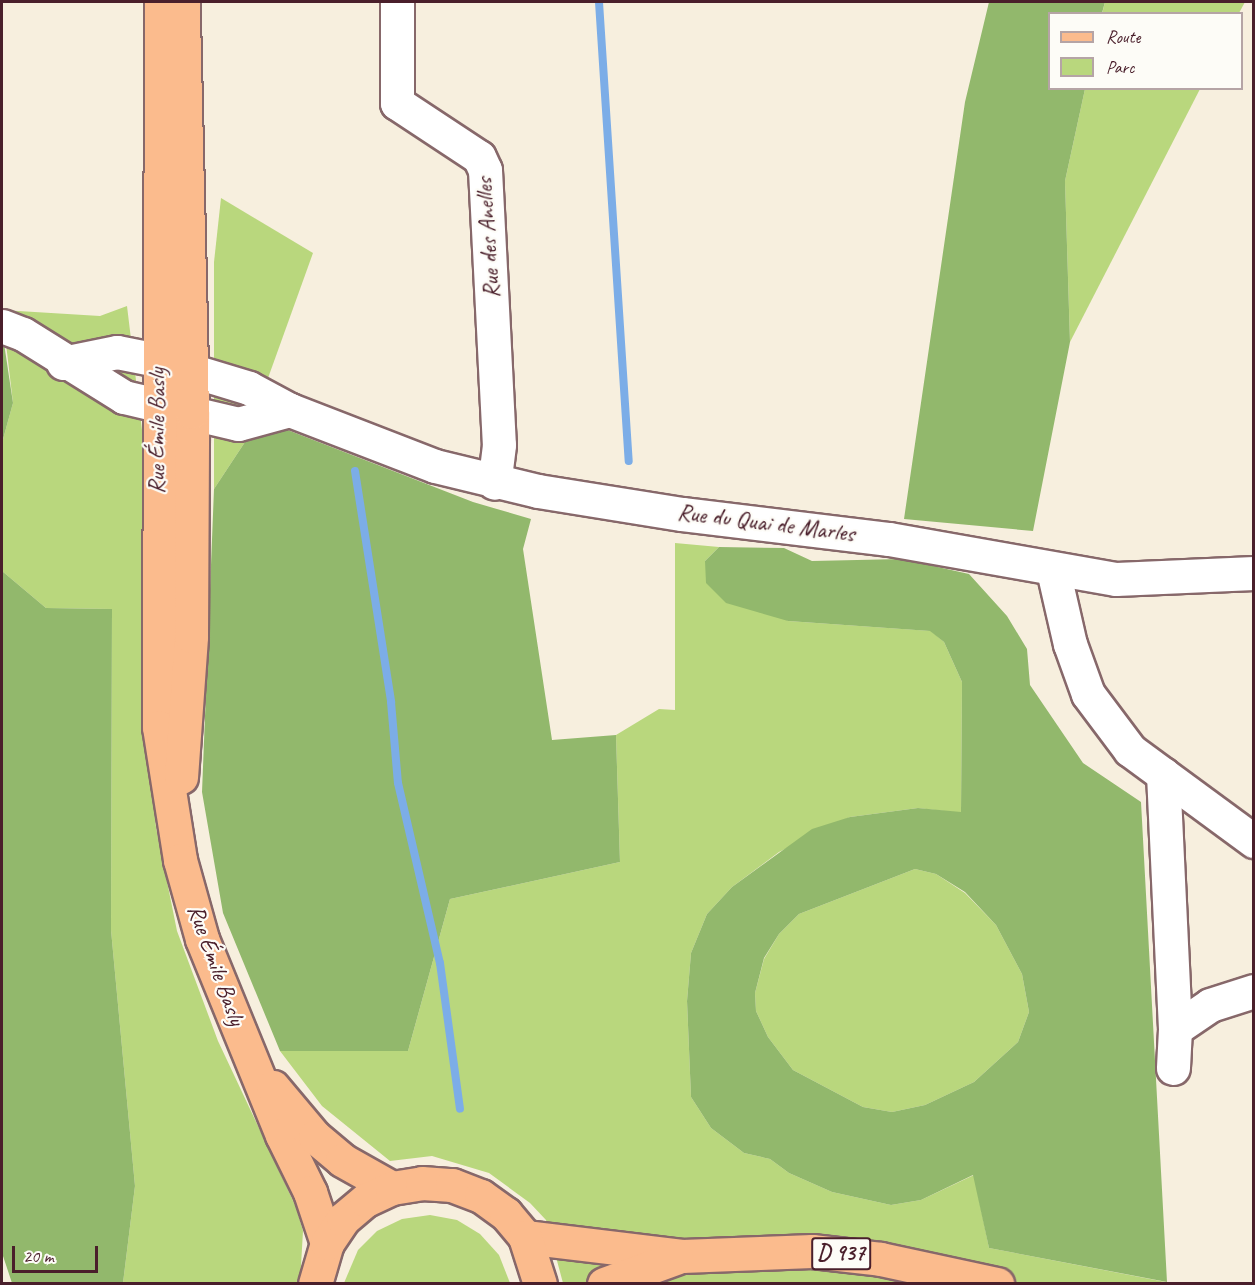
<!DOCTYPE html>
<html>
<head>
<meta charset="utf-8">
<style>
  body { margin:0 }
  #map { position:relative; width:1255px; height:1285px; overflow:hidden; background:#f7efde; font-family:Caveat,sans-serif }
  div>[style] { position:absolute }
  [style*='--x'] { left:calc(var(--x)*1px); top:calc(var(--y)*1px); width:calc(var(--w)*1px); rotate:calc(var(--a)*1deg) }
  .green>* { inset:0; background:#b9d77d }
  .forest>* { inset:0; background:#92b86c }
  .stream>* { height:8px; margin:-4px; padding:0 4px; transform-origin:4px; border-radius:4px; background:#7cade7 }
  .roads { filter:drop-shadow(2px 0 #87686a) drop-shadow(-2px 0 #87686a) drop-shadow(0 2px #87686a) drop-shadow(0 -2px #87686a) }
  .minor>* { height:33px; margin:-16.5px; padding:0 16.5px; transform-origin:16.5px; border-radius:16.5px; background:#fff }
  .major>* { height:33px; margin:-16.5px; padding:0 16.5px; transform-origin:16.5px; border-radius:16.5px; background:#fbbb8d }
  span { translate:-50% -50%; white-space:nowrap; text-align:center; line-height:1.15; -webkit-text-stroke:4.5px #fdfcf7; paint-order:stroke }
  .shield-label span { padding:2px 4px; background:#fdfcf7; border:2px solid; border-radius:4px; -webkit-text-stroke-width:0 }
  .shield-label { font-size:22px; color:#4a1f2b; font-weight:700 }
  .street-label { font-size:24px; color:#4a1f2b }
  .frame { position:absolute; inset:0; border:3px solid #4a1f2b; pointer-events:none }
  .legend { position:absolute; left:1048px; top:12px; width:195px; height:78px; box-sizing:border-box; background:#fdfcf7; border:2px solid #b5a4a5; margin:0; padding:8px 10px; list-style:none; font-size:18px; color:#4a1f2b }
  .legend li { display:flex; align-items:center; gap:12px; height:30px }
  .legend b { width:30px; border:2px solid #b5a4a5 }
  .scale { position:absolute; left:12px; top:1246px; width:86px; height:27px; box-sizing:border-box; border:3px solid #4a1f2b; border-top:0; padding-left:8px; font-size:18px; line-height:21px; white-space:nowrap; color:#4a1f2b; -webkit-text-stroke:4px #fdfcf7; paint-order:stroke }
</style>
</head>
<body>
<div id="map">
  <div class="green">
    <i style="clip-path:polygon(1105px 2px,1245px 2px,1239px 13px,1102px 14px)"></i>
    <i style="clip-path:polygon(1085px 89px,1200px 89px,1070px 342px,1065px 181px)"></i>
    <i style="clip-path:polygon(221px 198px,313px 253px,245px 442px,214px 489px,214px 262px)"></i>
    <i style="clip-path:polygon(127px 306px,142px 430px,142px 693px,156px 827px,177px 931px,218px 1041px,296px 1207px,303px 1231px,300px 1283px,123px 1283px,135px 1186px,111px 930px,112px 609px,46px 608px,2px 571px,2px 443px,13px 403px,2px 310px,100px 316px)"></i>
    <i style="clip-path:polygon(675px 543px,719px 547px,705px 561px,788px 621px,931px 631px,944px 642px,962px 682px,961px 813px,918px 808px,850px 817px,779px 852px,732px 887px,707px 914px,691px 953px,687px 1001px,691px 1097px,711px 1128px,744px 1153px,770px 1159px,789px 1173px,832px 1192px,891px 1205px,921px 1200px,974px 1175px,989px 1248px,1171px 1283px,563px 1283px,546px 1220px,530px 1203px,489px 1173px,432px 1156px,390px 1161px,322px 1106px,280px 1051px,408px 1051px,450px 899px,620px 862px,616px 735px,659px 709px,675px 710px)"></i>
    <i style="clip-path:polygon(915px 869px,936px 874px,965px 893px,996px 925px,1022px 974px,1029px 1012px,1018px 1042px,974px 1082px,925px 1105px,892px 1112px,863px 1107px,793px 1070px,768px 1037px,756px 1011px,755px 993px,764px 959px,779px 934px,799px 914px)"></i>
    <i style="clip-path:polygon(430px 1215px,457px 1220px,480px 1234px,499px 1255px,510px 1283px,344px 1283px,358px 1250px,377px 1231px,402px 1219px)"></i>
  </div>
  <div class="forest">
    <i style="clip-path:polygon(989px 2px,1105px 2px,1102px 13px,1050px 14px,1050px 88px,1085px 89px,1065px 181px,1070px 342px,1033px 531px,904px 519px,965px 102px)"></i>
    <i style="clip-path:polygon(2px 330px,13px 403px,2px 443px)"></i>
    <i style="clip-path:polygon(285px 429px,473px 502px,531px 519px,523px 549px,552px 740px,616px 735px,620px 862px,450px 899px,408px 1051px,280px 1051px,223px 913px,202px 792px,214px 489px,245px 442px)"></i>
    <i style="clip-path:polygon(evenodd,719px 547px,784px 548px,812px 561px,902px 559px,969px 574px,1007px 616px,1027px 649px,1030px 685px,1083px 763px,1141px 802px,1167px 1282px,989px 1248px,973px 1175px,921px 1200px,891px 1205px,832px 1192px,789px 1173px,770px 1159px,744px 1153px,711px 1128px,691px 1097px,687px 1001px,691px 953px,707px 914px,732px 887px,812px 829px,850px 817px,918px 808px,961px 812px,962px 682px,944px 642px,930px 631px,788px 621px,726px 603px,706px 583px,705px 561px,719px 547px,915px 869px,936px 874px,965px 892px,996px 925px,1022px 974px,1029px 1012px,1018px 1042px,974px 1082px,925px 1105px,892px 1112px,863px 1107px,793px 1070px,768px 1037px,756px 1011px,755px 993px,764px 958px,779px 934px,799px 914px,915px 869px)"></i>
    <i style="clip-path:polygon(2px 571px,46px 608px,112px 609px,111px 930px,135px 1186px,123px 1283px,12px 1283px,2px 1253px)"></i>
  </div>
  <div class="stream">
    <i style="--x:599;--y:2;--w:460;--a:86.3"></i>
    <i style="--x:355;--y:471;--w:234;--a:81.1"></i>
    <i style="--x:391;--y:702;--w:81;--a:85.1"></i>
    <i style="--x:398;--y:783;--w:185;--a:76.9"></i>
    <i style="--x:440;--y:963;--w:147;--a:82.2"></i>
  </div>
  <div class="roads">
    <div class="minor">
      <i style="--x:397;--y:2;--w:101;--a:90"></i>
      <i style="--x:397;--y:103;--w:98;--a:33.4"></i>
      <i style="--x:479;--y:157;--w:14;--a:65"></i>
      <i style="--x:485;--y:170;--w:275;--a:87.1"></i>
      <i style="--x:499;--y:445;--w:38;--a:97"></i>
      <i style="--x:2;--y:326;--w:22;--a:21"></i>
      <i style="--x:23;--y:334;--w:119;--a:32"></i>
      <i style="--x:124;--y:397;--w:117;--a:13.3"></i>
      <i style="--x:238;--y:424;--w:54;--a:-15.1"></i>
      <i style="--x:63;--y:363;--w:55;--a:-11.5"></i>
      <i style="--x:117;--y:352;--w:41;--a:11.3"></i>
      <i style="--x:157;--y:360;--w:96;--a:16.9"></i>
      <i style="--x:249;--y:388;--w:47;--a:28.2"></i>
      <i style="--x:290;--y:410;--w:155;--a:21.1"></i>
      <i style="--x:435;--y:466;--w:106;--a:13.6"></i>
      <i style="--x:538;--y:491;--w:146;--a:9.1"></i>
      <i style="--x:682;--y:514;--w:209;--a:6.9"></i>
      <i style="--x:889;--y:539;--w:230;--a:10"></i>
      <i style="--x:1116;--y:579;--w:138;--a:-2.5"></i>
      <i style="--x:1053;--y:570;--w:76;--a:77.1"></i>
      <i style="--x:1070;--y:644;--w:53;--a:70.2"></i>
      <i style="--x:1088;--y:694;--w:70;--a:53.1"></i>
      <i style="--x:1130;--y:750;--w:154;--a:36.3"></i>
      <i style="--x:1163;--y:774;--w:255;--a:87.3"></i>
      <i style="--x:1175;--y:1029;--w:39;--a:93"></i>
      <i style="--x:1175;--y:1029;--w:42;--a:-34.4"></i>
      <i style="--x:1210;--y:1005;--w:46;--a:-17.7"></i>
    </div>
    <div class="major">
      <i style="--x:161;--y:2;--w:725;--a:90.16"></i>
      <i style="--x:159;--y:727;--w:135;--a:81"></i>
      <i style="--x:180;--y:860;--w:82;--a:74.4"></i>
      <i style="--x:202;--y:939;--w:212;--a:67.8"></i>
      <i style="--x:282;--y:1135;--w:64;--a:63.8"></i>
      <i style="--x:310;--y:1192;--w:54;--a:71.6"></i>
      <i style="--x:181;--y:777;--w:141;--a:-85.9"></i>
      <i style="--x:191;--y:636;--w:224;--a:-89.7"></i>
      <i style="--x:192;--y:412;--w:410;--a:-91.3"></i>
      <i style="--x:273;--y:1087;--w:65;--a:50"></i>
      <i style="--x:315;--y:1137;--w:35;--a:40"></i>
      <i style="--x:342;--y:1160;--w:57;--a:29.2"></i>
      <i style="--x:525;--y:1237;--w:158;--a:6.9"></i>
      <i style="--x:682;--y:1256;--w:130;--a:-2.2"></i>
      <i style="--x:812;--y:1251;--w:69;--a:6.6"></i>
      <i style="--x:881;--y:1259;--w:119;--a:12.2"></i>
      <i style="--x:315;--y:1284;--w:43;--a:-73.7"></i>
      <i style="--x:327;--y:1243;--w:29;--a:-56"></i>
      <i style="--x:343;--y:1219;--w:30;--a:-40"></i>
      <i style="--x:366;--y:1200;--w:29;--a:-25"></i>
      <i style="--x:392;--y:1188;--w:30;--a:-9"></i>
      <i style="--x:422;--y:1183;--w:30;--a:4"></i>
      <i style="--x:452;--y:1185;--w:31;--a:21"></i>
      <i style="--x:481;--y:1196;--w:31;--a:36"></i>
      <i style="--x:506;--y:1214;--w:30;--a:50"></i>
      <i style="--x:525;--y:1237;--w:49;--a:72.3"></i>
      <i style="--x:604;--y:1284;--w:77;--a:-19.9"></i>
    </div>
  </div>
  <div class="shield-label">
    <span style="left:841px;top:1254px">D 937</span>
  </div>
  <div class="street-label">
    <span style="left:488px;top:238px;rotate:-94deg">Rue des Anelles</span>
    <span style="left:157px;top:431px;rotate:-90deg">Rue Émile Basly</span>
    <span style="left:766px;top:523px;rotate:7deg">Rue du Quai de Marles</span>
    <span style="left:216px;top:965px;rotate:70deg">Rue Émile Basly</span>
  </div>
  <div class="frame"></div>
  <ul class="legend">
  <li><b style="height:8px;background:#fbbb8d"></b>Route</li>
  <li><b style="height:16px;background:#b9d77d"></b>Parc</li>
  </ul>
  <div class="scale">20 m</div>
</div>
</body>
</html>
